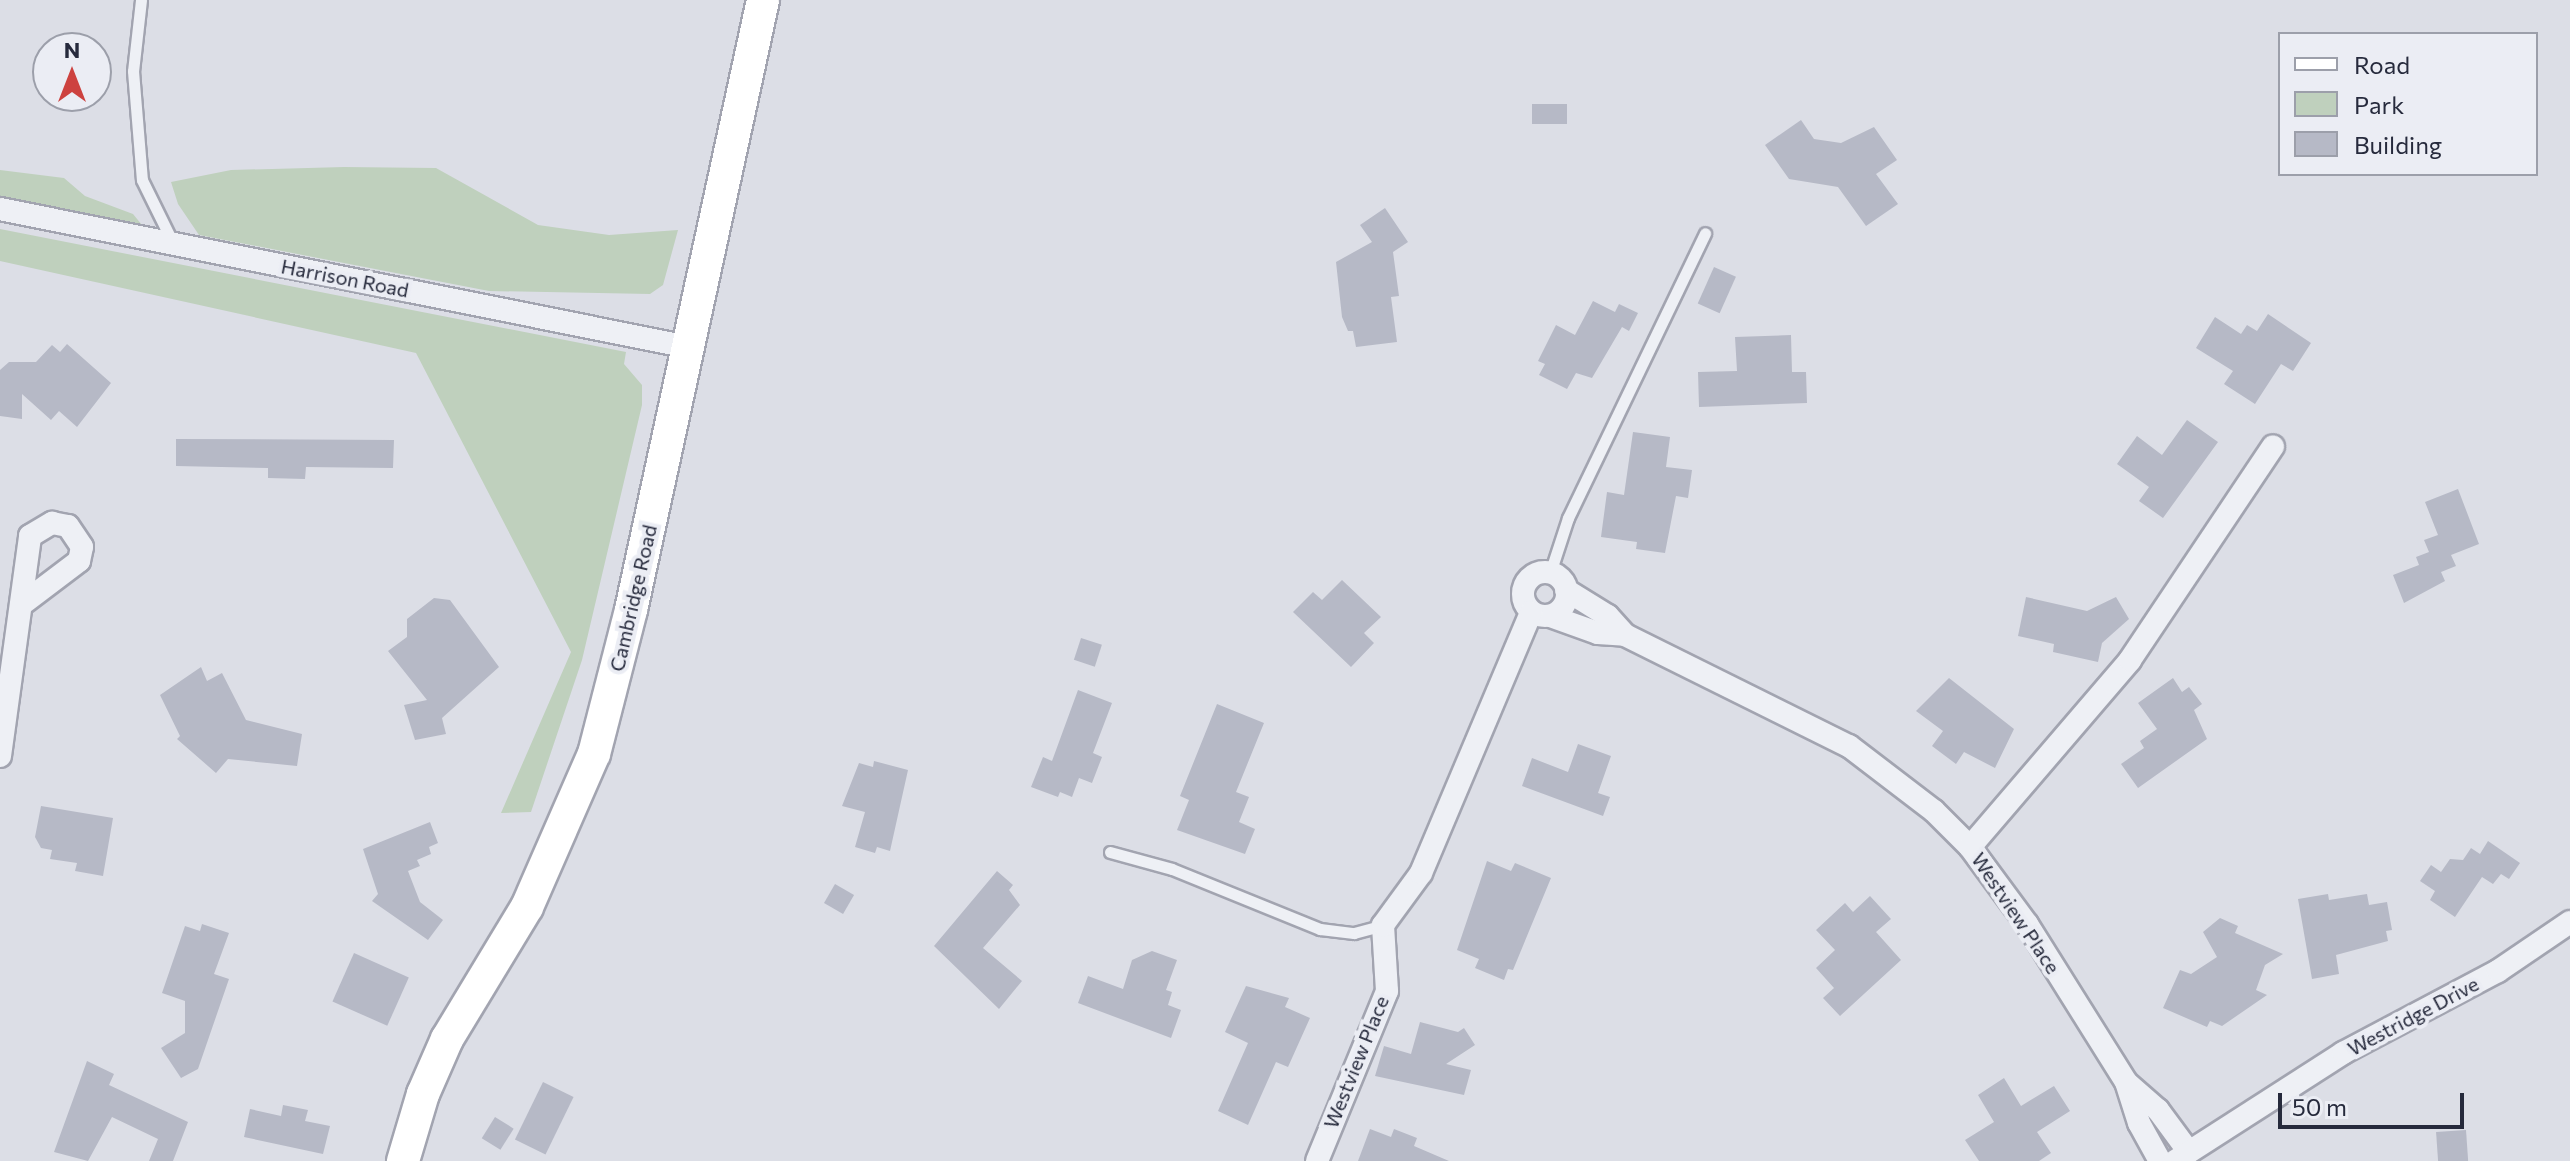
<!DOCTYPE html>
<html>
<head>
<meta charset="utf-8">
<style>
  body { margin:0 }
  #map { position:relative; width:2570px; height:1161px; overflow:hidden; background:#dcdee6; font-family:Commissioner,sans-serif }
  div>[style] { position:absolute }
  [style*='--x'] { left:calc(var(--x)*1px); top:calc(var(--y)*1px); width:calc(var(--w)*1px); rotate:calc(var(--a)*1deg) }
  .green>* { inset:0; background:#bfd0bd }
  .building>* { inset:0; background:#b6b9c6; transform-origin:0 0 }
  .roads { filter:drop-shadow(2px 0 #a2a4b0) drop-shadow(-2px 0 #a2a4b0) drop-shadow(0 2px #a2a4b0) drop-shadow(0 -2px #a2a4b0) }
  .service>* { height:11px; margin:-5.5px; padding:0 5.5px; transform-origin:5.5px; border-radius:5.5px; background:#eef0f5 }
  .minor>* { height:22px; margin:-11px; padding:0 11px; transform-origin:11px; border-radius:11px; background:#eef0f5 }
  .minor>.ring { margin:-11px; padding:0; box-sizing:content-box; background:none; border:22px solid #eef0f5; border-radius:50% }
  .secondary>* { height:32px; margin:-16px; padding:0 16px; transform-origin:16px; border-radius:16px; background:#fff }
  span { translate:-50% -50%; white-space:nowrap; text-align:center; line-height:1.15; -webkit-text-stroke:8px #ebedf4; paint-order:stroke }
  .street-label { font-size:20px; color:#262a3c }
  .legend { position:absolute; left:2278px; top:32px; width:260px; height:144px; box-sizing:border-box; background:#ebedf4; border:2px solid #9c9faa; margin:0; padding:10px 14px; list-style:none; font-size:24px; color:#262a3c }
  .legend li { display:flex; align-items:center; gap:16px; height:40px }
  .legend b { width:40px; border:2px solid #9c9faa }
  .north { position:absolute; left:32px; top:32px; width:80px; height:80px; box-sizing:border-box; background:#ebedf4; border:2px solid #9c9faa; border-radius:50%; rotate:0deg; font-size:22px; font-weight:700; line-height:32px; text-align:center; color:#262a3c }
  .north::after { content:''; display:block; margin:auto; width:28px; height:36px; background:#cd423f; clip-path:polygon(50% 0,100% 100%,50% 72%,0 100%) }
  .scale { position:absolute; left:2278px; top:1093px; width:186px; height:36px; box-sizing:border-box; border:4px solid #262a3c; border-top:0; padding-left:10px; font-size:24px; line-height:28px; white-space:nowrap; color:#262a3c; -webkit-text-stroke:6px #ebedf4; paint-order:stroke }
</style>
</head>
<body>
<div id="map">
  <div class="green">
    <i style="clip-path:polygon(344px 167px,436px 168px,538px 225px,609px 235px,678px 230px,663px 285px,650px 294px,489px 291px,199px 235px,178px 204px,171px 182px,231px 170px)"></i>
    <i style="clip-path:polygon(0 170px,64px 178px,85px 196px,133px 214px,142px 225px,0 198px)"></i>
    <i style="clip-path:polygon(0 229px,626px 352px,624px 364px,642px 385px,642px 405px,582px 660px,531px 812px,501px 813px,571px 652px,416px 353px,0 261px)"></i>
  </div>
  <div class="building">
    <i style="left:1567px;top:104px;width:20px;height:35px;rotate:90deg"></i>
    <i style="clip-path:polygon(1801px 120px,1814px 139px,1841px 143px,1874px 127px,1897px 160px,1876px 174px,1898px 204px,1866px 226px,1838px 187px,1789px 179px,1765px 145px)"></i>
    <i style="clip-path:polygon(1385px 208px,1408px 242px,1393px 252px,1399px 296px,1391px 297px,1397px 342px,1356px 347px,1353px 331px,1348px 331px,1342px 317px,1336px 262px,1372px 242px,1360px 225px)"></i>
    <i style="left:1714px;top:267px;width:24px;height:40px;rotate:24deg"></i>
    <i style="clip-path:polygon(1593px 301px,1615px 312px,1619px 304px,1638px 313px,1629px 331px,1622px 327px,1592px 378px,1576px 373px,1567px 389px,1539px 375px,1545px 364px,1538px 361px,1556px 325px,1575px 335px)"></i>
    <i style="clip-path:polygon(2268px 314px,2311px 343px,2293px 371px,2281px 364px,2255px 404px,2224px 384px,2233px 371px,2196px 348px,2215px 317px,2241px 334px,2247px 325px,2257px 331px)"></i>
    <i style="clip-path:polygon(1791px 335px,1792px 372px,1806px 372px,1807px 403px,1699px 407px,1698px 372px,1737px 371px,1735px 337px)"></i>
    <i style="clip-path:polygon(67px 344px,111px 383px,77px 427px,59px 411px,51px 420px,22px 394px,22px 419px,0 416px,0 370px,9px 362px,36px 362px,52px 345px,60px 352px)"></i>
    <i style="clip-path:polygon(2187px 420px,2218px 442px,2163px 518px,2139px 501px,2149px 487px,2117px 464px,2137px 436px,2162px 455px)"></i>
    <i style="clip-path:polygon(1633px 432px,1670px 437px,1666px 467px,1692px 470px,1688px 498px,1676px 496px,1665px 553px,1636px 549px,1637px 542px,1601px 537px,1607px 492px,1624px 495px)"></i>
    <i style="clip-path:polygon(176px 439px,394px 440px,393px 468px,306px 467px,305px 479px,268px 478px,268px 468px,176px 466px)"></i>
    <i style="clip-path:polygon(2458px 489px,2479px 544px,2451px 555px,2456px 566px,2441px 572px,2445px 581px,2404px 603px,2393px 575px,2419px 565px,2416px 557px,2429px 552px,2424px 540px,2438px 535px,2425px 502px)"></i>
    <i style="clip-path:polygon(1342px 580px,1381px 617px,1364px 633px,1374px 643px,1351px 667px,1293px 612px,1313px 592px,1322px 600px)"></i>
    <i style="clip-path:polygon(2026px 597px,2087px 611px,2116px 597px,2129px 619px,2102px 643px,2098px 662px,2053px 652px,2054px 644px,2018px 636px)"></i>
    <i style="clip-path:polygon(434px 598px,450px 600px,499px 667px,442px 718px,446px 734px,415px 740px,404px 705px,427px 700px,388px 651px,407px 637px,407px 619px)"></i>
    <i style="left:1081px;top:638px;width:22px;height:23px;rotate:18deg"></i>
    <i style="clip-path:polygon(201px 667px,207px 681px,222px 673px,246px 720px,302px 734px,297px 766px,228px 759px,216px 773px,177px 739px,180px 736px,160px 695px)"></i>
    <i style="clip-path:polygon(1949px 678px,2014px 729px,1995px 768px,1964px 752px,1956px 764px,1932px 746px,1943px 731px,1916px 711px)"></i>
    <i style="clip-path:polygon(2173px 678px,2182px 692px,2189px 687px,2202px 704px,2194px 710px,2207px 739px,2138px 788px,2121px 764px,2144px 748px,2140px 741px,2157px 729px,2138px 703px)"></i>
    <i style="clip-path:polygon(1078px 690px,1112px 703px,1093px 753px,1102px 757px,1092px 783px,1079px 778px,1072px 797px,1060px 792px,1058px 797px,1031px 787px,1043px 757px,1052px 761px)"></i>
    <i style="clip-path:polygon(1217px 704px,1264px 723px,1236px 792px,1249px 797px,1239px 822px,1255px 829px,1245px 854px,1177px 830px,1189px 800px,1180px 796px)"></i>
    <i style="clip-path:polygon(1578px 744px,1611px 756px,1598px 793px,1610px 797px,1603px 816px,1522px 786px,1532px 758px,1568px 772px)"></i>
    <i style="clip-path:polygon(874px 761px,908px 770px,890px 851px,877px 847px,875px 853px,855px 847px,865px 812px,842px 806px,859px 763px,873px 767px)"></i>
    <i style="clip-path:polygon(41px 806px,113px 818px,103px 876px,75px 871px,77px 863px,50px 859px,52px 850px,41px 848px,35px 837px)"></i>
    <i style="clip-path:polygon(430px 822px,438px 843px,429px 847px,431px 854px,417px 860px,420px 866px,408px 871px,420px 902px,443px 920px,428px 940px,372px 901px,378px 894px,363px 849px)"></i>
    <i style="clip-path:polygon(2488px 841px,2520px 863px,2509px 879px,2501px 874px,2493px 884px,2482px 877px,2455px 917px,2430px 900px,2435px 891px,2420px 881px,2431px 865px,2441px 872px,2450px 859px,2463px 860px,2471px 848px,2480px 854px)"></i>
    <i style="clip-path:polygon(1487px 861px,1511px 871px,1515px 863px,1551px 878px,1513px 970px,1508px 969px,1504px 980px,1475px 968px,1479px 959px,1457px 950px)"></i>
    <i style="clip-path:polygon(997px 871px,1013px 885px,1009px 890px,1020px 905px,983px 948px,1022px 981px,999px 1009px,934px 946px)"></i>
    <i style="left:835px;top:884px;width:22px;height:22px;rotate:30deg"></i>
    <i style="clip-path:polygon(2328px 894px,2329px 900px,2367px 894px,2369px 905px,2387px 902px,2392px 930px,2386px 931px,2388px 941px,2336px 955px,2339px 974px,2312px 979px,2298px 899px)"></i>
    <i style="clip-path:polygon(1870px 896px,1891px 919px,1876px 932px,1901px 960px,1840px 1016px,1823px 998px,1834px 988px,1816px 968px,1835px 950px,1816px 930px,1845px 903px,1853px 912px)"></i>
    <i style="clip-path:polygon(2220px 918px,2238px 926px,2235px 933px,2283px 954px,2265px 965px,2256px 990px,2267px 995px,2222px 1026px,2210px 1021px,2207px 1027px,2163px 1008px,2180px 970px,2191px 974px,2217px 957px,2203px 932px)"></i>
    <i style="clip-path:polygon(202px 924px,229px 933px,214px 974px,229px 979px,198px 1069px,181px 1078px,161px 1048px,185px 1033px,185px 1001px,162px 993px,185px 926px,200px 931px)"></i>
    <i style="clip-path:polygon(1152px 951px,1177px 960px,1166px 990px,1172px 992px,1168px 1005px,1181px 1010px,1171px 1038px,1078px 1003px,1088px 976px,1123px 989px,1132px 960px)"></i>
    <i style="left:354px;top:953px;width:60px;height:53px;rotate:24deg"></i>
    <i style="clip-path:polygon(1246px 986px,1289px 998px,1285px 1007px,1310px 1018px,1288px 1067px,1276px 1062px,1248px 1125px,1218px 1111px,1248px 1043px,1225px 1032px)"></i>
    <i style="clip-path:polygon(1420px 1022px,1458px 1032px,1464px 1028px,1475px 1045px,1446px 1064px,1471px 1070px,1464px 1095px,1375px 1076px,1384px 1046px,1411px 1054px)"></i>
    <i style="clip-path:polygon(87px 1061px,114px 1074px,109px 1085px,188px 1122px,173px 1161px,149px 1161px,158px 1139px,112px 1117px,88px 1161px,54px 1152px)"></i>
    <i style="clip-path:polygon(2004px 1078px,2021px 1106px,2054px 1086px,2070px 1111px,2037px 1132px,2051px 1153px,2039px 1161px,1979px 1161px,1965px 1140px,1994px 1122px,1978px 1095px)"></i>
    <i style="left:543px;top:1082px;width:34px;height:64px;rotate:26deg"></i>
    <i style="clip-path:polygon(283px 1105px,308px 1110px,305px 1121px,330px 1126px,323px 1154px,244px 1137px,250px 1109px,281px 1116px)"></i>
    <i style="left:495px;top:1117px;width:22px;height:25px;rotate:32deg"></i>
    <i style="clip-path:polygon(1370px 1129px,1391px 1137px,1394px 1129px,1417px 1138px,1414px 1146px,1449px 1161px,1358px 1161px)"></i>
    <i style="left:2466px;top:1130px;width:31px;height:30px;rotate:86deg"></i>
  </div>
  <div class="roads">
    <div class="service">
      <i style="--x:141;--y:0;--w:71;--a:96.4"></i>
      <i style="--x:133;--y:71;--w:109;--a:85.3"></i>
      <i style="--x:142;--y:180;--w:70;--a:63.8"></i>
      <i style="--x:1550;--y:573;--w:58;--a:-71.9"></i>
      <i style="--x:1568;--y:518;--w:316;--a:-64.3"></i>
      <i style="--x:1110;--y:852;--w:64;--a:15.3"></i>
      <i style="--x:1172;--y:869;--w:160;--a:22.1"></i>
      <i style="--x:1320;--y:929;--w:34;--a:7"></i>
      <i style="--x:1354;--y:933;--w:30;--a:-15"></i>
    </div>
    <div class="minor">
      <i style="--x:0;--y:209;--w:703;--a:11.33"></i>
      <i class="ring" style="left:1523px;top:572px;width:22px;height:22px"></i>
      <i style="--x:1566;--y:590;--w:49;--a:31.8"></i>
      <i style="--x:1608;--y:616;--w:25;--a:48"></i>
      <i style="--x:1625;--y:635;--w:250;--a:26.4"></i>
      <i style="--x:1849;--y:746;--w:107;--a:37.4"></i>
      <i style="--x:1934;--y:811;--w:51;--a:45"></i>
      <i style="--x:1970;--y:847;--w:96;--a:53.5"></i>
      <i style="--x:2027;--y:924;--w:186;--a:57.9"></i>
      <i style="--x:2126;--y:1082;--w:43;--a:72.4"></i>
      <i style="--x:2139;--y:1123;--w:43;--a:61.1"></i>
      <i style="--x:1550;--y:616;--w:51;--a:19.5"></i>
      <i style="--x:1598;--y:633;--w:27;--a:4"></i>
      <i style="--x:0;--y:756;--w:222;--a:-82.2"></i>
      <i style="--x:30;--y:536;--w:26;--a:-31"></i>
      <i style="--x:52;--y:523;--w:16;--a:11"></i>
      <i style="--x:68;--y:526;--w:25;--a:56"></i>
      <i style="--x:82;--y:547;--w:14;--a:102"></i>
      <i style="--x:79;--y:561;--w:68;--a:142.8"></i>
      <i style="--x:1970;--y:847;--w:246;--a:-49.4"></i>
      <i style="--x:2130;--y:660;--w:257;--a:-56.2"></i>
      <i style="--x:2127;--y:1083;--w:41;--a:41.1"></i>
      <i style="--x:2158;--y:1110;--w:52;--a:53.6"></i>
      <i style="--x:1317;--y:1161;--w:184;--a:-67.6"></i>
      <i style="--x:1387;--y:991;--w:66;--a:-93.5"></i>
      <i style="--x:1383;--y:925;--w:64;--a:-53.8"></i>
      <i style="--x:1421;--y:873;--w:283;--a:-67.1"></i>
      <i style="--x:2175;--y:1161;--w:200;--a:-32.7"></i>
      <i style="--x:2343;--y:1053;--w:175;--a:-27.9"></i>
      <i style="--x:2498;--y:971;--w:87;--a:-34.2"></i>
    </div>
    <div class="secondary">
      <i style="--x:403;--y:1161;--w:70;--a:-73.4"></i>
      <i style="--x:423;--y:1094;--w:60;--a:-66.4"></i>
      <i style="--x:447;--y:1039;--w:154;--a:-58.8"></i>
      <i style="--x:527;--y:907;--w:167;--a:-66.4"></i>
      <i style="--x:594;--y:754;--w:149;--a:-75.6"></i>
      <i style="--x:631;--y:610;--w:624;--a:-77.79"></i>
    </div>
  </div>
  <div class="street-label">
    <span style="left:345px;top:278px;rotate:11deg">Harrison Road</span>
    <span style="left:633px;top:598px;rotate:-77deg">Cambridge Road</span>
    <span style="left:2016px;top:913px;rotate:56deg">Westview Place</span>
    <span style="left:2413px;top:1016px;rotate:-28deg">Westridge Drive</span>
    <span style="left:1356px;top:1062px;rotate:-68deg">Westview Place</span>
  </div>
  <ul class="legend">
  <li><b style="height:10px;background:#fff"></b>Road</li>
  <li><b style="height:22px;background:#bfd0bd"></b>Park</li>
  <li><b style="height:22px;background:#b6b9c6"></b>Building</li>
  </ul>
  <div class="north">N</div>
  <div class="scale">50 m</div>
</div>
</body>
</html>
